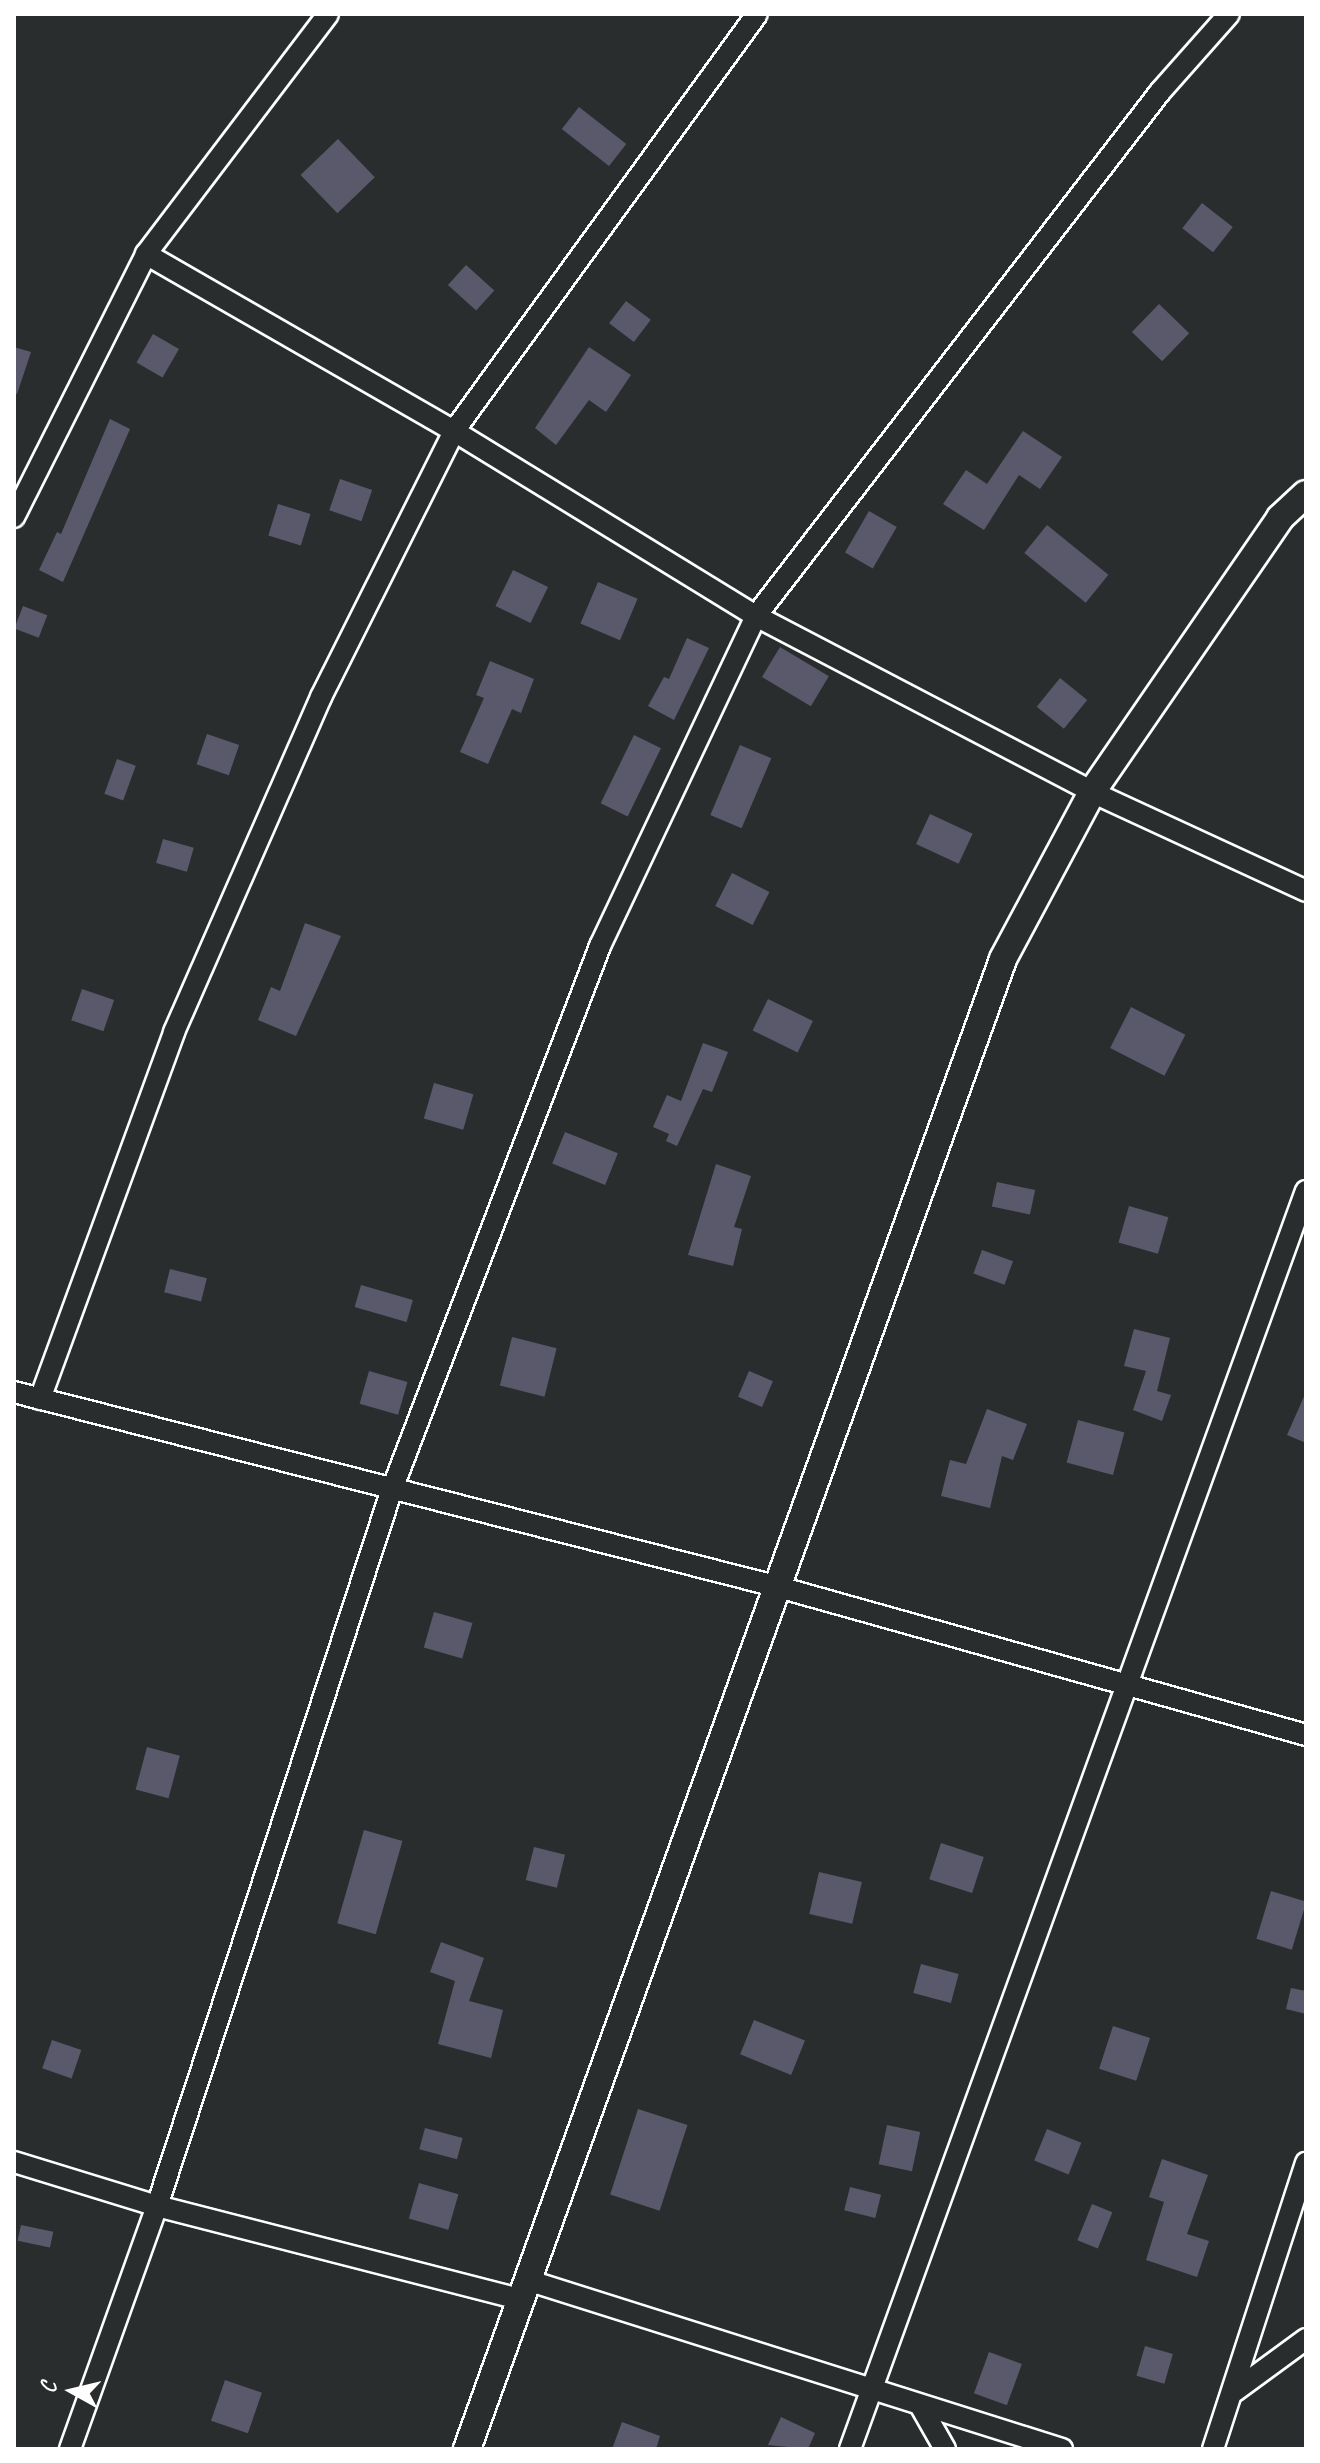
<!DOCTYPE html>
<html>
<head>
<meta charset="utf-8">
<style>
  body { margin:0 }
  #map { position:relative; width:1320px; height:2463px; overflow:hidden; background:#2a2d2e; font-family:Caveat,sans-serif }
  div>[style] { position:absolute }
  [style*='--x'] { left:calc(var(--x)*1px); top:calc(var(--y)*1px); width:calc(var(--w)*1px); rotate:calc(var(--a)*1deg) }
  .building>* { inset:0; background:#5a596b; transform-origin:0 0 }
  .roads { filter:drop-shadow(2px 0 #fff) drop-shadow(-2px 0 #fff) drop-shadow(0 2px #fff) drop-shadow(0 -2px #fff) }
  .minor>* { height:20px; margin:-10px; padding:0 10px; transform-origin:10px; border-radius:10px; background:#2a2d2e }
  .tertiary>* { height:26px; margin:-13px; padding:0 13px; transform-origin:13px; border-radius:13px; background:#2a2d2e }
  span { translate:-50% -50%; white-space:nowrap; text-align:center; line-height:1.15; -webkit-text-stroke:8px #2a2d2e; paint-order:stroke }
  .frame { position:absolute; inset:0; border:16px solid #fff; pointer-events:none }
  .north { position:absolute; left:32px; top:2351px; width:80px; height:80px; -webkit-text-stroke:6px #2a2d2e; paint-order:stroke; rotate:278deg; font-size:22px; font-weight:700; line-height:32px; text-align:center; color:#fff }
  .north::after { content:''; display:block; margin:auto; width:28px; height:36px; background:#fff; clip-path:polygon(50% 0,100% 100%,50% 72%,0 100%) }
</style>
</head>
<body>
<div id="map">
  <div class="building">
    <i style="left:579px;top:107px;width:60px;height:28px;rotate:38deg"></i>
    <i style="left:338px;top:139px;width:53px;height:52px;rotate:46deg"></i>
    <i style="left:1202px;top:203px;width:39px;height:32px;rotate:38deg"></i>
    <i style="left:466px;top:265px;width:38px;height:27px;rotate:42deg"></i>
    <i style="left:626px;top:301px;width:31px;height:28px;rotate:37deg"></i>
    <i style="left:1159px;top:304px;width:42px;height:39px;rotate:44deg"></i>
    <i style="left:153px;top:334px;width:30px;height:33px;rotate:30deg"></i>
    <i style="clip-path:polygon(14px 347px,31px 352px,17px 394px,14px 393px)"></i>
    <i style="clip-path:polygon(589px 347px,631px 375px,606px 412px,589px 400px,556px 445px,535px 428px)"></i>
    <i style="clip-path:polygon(110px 419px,130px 429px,63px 582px,39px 570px,57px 532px,61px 534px)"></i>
    <i style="clip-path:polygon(1023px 431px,1062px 457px,1040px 489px,1019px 475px,984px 530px,943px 504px,966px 470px,987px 484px)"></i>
    <i style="left:340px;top:479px;width:34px;height:33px;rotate:19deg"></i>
    <i style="left:278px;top:504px;width:34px;height:33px;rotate:17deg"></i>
    <i style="left:869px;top:511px;width:32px;height:48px;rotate:30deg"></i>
    <i style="left:1047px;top:525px;width:79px;height:36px;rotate:39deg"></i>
    <i style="left:513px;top:570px;width:39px;height:40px;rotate:26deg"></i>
    <i style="left:598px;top:582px;width:43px;height:45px;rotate:23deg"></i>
    <i style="left:23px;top:606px;width:26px;height:24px;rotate:21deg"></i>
    <i style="clip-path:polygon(687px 638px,709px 648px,674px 720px,648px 706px,664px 677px,669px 679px)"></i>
    <i style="left:780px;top:647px;width:57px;height:35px;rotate:31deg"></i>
    <i style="clip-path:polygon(490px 661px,534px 679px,521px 713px,512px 709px,488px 764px,460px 752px,484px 698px,476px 695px)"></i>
    <i style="left:1060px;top:678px;width:35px;height:37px;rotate:39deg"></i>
    <i style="left:207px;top:734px;width:34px;height:32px;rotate:19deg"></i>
    <i style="left:634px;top:735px;width:30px;height:76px;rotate:26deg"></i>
    <i style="left:740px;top:745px;width:34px;height:76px;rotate:23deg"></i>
    <i style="left:117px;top:759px;width:20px;height:37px;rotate:20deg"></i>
    <i style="left:930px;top:814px;width:47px;height:33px;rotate:25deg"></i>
    <i style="left:163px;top:839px;width:32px;height:25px;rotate:16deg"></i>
    <i style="left:732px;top:873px;width:42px;height:37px;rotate:27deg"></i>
    <i style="clip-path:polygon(305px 923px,341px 936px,296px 1036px,258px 1020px,271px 987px,280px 991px)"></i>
    <i style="left:82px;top:989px;width:34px;height:33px;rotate:19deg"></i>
    <i style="left:768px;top:999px;width:50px;height:35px;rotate:26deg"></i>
    <i style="left:1131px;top:1007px;width:61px;height:46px;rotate:27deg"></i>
    <i style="clip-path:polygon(703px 1043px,728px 1052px,712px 1092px,703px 1089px,677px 1146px,666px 1141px,669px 1134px,653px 1127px,667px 1095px,681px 1101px)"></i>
    <i style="left:434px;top:1083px;width:41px;height:37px;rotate:16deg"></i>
    <i style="left:565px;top:1132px;width:57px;height:34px;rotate:22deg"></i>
    <i style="clip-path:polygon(716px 1164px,751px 1176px,734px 1227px,742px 1229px,733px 1266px,688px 1255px)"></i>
    <i style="left:997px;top:1182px;width:39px;height:25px;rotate:12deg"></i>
    <i style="left:1129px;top:1206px;width:41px;height:38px;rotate:16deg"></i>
    <i style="left:982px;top:1250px;width:33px;height:25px;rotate:20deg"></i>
    <i style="left:170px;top:1269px;width:38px;height:24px;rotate:14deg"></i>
    <i style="left:361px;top:1285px;width:54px;height:23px;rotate:16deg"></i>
    <i style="clip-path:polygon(1134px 1329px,1170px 1338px,1157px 1391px,1171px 1395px,1162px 1421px,1133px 1410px,1146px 1371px,1124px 1366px)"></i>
    <i style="left:512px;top:1337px;width:46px;height:50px;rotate:14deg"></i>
    <i style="left:369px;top:1371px;width:40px;height:34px;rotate:16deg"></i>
    <i style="left:749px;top:1371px;width:26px;height:28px;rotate:23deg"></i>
    <i style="clip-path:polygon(1306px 1392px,1306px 1443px,1287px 1435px)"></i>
    <i style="clip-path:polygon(987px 1409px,1027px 1424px,1013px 1460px,1002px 1456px,990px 1508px,941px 1496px,950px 1460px,966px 1464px)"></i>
    <i style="left:1078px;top:1420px;width:48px;height:44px;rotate:15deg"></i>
    <i style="left:434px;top:1612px;width:40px;height:37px;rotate:16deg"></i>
    <i style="left:147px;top:1747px;width:34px;height:44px;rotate:15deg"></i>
    <i style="left:364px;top:1830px;width:40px;height:97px;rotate:16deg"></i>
    <i style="left:941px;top:1843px;width:45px;height:38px;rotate:18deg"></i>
    <i style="left:534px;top:1847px;width:32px;height:34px;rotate:14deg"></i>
    <i style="left:819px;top:1872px;width:44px;height:43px;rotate:13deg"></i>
    <i style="left:1271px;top:1891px;width:37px;height:50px;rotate:17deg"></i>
    <i style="clip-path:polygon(441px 1942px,484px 1958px,469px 2001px,503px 2010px,491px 2058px,438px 2044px,455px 1981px,430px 1972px)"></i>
    <i style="left:921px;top:1964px;width:39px;height:30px;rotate:15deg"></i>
    <i style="clip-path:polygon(1291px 1988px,1306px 1991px,1306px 2014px,1286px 2009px)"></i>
    <i style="left:754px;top:2020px;width:55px;height:37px;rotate:22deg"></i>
    <i style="left:1113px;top:2026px;width:39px;height:45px;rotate:18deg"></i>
    <i style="left:52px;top:2040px;width:31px;height:30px;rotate:19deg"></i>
    <i style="left:638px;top:2109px;width:52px;height:90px;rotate:18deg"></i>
    <i style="left:887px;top:2125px;width:34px;height:40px;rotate:12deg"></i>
    <i style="left:425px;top:2128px;width:39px;height:22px;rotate:15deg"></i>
    <i style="left:1047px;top:2129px;width:37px;height:34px;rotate:22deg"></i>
    <i style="clip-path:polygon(1162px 2159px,1208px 2175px,1187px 2234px,1209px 2241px,1197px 2277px,1146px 2260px,1164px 2202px,1149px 2197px)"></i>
    <i style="left:419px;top:2183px;width:41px;height:37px;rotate:16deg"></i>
    <i style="left:850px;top:2187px;width:32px;height:24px;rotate:14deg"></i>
    <i style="left:1092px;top:2204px;width:22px;height:39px;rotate:22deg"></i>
    <i style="left:21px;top:2225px;width:33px;height:16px;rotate:12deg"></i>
    <i style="left:1145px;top:2346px;width:29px;height:31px;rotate:16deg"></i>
    <i style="left:989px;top:2352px;width:35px;height:44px;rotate:20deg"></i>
    <i style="left:225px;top:2380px;width:39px;height:43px;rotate:19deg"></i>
    <i style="clip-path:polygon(781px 2417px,815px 2433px,808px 2449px,768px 2445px)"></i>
    <i style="clip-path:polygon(622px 2422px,660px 2436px,656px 2449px,612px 2449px)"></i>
  </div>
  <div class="roads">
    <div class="minor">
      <i style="--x:146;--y:254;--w:355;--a:29.9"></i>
      <i style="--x:454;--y:431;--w:354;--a:31.5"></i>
      <i style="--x:756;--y:616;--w:379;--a:27.6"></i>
      <i style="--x:1092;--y:792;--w:236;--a:24.8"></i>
      <i style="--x:14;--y:517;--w:294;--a:-63.3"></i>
      <i style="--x:146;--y:254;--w:301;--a:-52.8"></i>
      <i style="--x:14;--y:1392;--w:785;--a:14.3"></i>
      <i style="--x:775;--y:1586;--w:552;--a:15.67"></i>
      <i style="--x:40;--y:1399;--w:391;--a:-69.9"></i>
      <i style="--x:174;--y:1032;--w:366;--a:-66.3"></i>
      <i style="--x:321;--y:697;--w:297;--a:-63.4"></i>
      <i style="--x:454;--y:431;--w:515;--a:-54"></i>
      <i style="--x:14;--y:2162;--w:150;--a:17.1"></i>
      <i style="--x:157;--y:2206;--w:375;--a:14.4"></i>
      <i style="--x:527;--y:2280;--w:561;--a:17.53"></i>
      <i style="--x:1235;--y:2391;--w:88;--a:-36.2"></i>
      <i style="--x:920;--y:2405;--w:51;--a:60.4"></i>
      <i style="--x:70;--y:2449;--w:258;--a:-70.3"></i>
      <i style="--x:157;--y:2206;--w:751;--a:-71.85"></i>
      <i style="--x:391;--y:1492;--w:585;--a:-69.05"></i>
      <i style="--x:600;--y:946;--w:365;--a:-64.7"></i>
      <i style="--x:756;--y:616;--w:662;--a:-52.37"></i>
      <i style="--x:1160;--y:92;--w:104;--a:-48.5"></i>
      <i style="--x:850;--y:2449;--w:1338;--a:-70.08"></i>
      <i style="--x:1213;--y:2449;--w:301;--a:-72"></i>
    </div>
    <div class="tertiary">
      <i style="--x:467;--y:2449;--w:1583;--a:-70.21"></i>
      <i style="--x:1003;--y:959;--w:189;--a:-61.9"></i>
      <i style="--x:1092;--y:792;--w:332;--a:-55.5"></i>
      <i style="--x:1280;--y:518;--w:35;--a:-43"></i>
    </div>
  </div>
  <div class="frame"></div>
  <div class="north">С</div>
</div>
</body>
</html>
